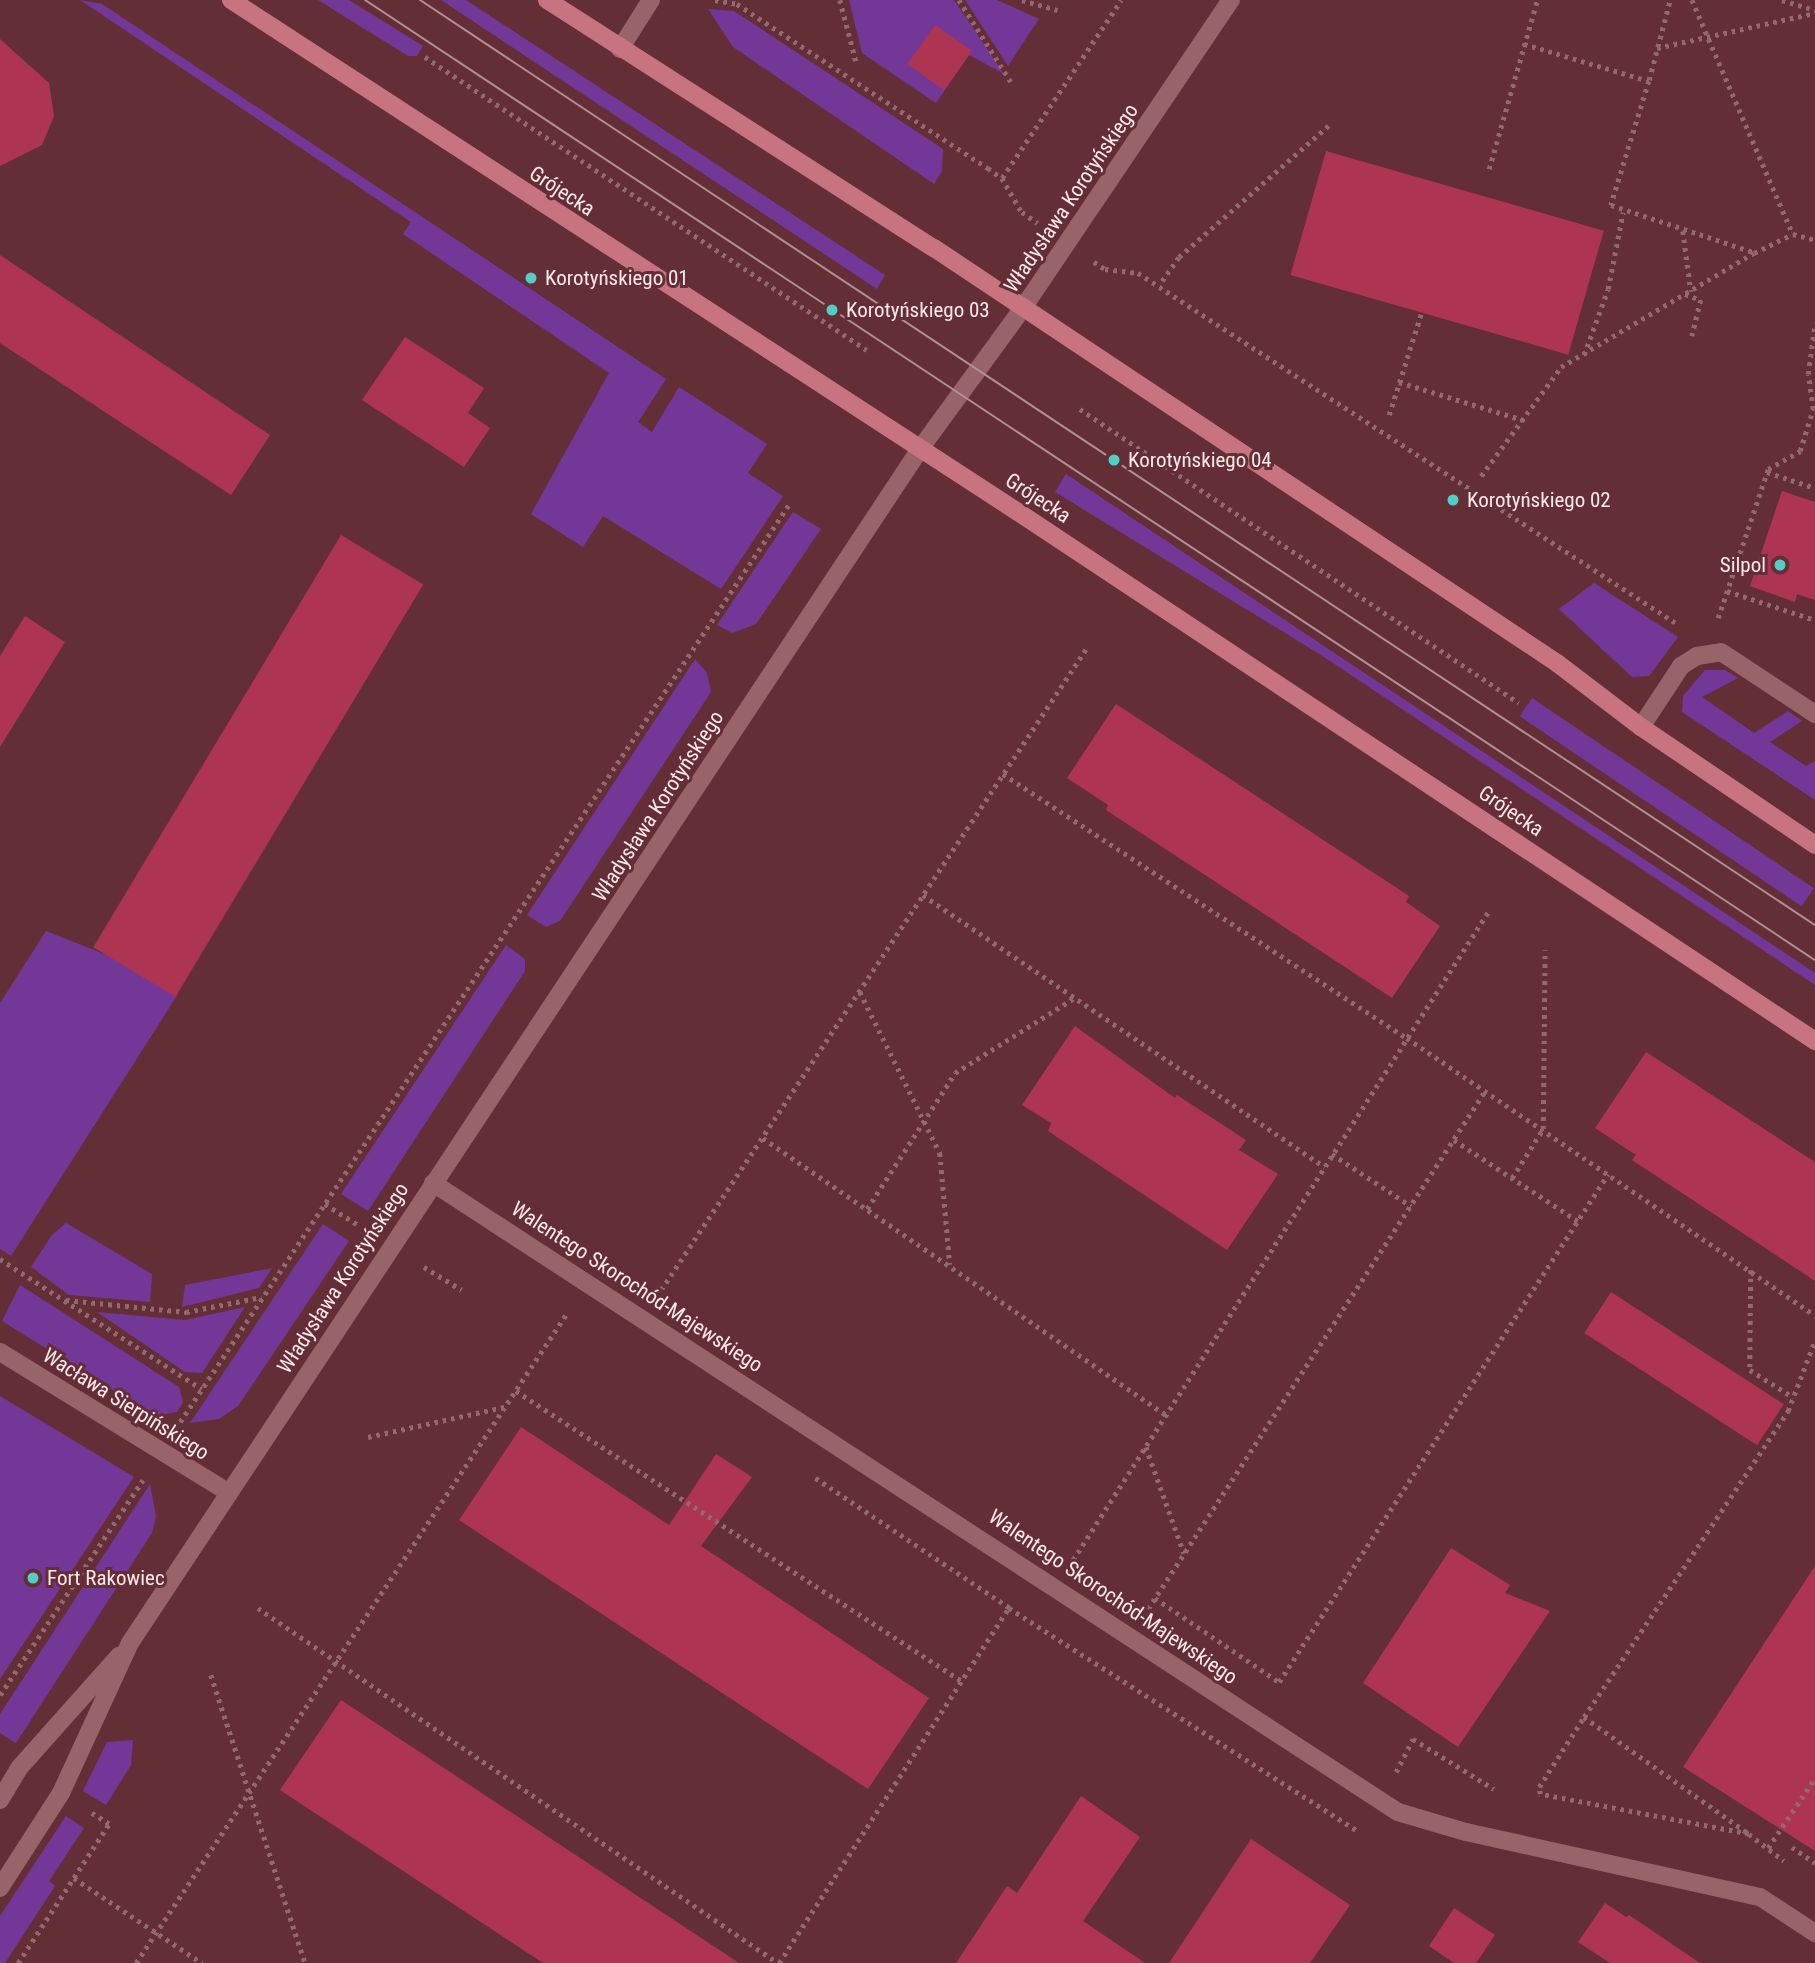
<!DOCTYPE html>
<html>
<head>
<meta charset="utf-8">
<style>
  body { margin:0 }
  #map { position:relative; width:1815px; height:1963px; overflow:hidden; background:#642e37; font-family:"Roboto Condensed",sans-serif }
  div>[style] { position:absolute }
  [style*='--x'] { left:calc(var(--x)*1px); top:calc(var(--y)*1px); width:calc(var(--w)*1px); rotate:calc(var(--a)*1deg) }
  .green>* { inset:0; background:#733897; transform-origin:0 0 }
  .building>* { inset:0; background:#ad3552; transform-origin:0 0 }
  .path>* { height:4.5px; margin-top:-2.25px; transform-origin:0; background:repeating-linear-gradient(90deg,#94686f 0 3.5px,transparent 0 8.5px) }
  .service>* { height:18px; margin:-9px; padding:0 9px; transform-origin:9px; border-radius:9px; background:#99636a }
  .minor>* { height:18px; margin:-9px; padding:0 9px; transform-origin:9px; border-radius:9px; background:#99636a }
  .tertiary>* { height:18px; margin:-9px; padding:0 9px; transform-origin:9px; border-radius:9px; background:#99636a }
  .secondary>* { height:18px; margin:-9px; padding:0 9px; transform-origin:9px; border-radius:9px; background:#c77380 }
  .tram>* { height:2px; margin:-1px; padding:0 1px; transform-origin:1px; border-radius:1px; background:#b48e93 }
  .dots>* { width:19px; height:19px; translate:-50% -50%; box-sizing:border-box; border:4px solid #642e37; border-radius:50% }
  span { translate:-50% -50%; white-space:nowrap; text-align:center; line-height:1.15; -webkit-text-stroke:6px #642e37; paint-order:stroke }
  .street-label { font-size:21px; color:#fee8ea }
  .poi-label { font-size:21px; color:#fee8ea }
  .left { translate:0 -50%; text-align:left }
  .right { translate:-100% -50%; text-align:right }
</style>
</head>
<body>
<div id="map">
  <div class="green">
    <i style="clip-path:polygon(80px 0,102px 4px,666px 379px,638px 422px,652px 432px,679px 387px,767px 444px,748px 473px,783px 496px,721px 589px,603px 516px,583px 547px,531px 514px,609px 373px,403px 234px,411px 222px)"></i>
    <i style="clip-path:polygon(318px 0,349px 0,423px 46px,417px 56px,408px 56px)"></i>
    <i style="clip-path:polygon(441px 0,466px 0,885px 275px,877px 289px)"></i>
    <i style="clip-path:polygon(849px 0,954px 0,1004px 74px,969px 55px,936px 103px,862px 53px)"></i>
    <i style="clip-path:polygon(965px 0,997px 0,1039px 19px,1008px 66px)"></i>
    <i style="clip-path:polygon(708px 9px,734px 11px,943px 149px,942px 171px,934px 184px,733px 47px)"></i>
    <i style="clip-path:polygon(1066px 474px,1815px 973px,1815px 985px,1321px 655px,1055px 492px)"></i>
    <i style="clip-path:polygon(793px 512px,821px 529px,756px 624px,732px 633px,717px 625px)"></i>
    <i style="clip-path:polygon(1594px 583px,1678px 637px,1649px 676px,1632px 677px,1559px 609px)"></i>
    <i style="clip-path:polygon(695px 659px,707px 673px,711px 692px,560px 921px,546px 927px,527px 915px)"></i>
    <i style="clip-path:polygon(1705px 670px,1725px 670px,1738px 678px,1702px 697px,1754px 733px,1788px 711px,1802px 721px,1770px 742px,1806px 766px,1815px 761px,1815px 800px,1682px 712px,1683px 696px)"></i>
    <i style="left:1532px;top:698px;width:340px;height:22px;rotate:34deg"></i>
    <i style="clip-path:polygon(46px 931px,109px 956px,178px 994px,11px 1256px,0 1249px,0 1003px)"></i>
    <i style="clip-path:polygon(506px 945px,525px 959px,525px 971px,368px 1211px,341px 1194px)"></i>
    <i style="clip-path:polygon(66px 1223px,152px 1274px,150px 1302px,69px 1295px,31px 1267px,52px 1235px)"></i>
    <i style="clip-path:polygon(323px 1224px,349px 1241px,238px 1406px,219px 1419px,190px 1423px)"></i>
    <i style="clip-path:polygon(272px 1268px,259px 1288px,182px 1307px,185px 1285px)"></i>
    <i style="clip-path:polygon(20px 1285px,179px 1387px,183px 1402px,177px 1412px,165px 1414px,161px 1420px,2px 1321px)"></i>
    <i style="clip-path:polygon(245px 1307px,202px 1373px,185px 1372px,97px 1312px,185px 1320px)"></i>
    <i style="clip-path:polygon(0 1396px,134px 1477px,0 1679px)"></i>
    <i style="clip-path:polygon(150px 1484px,156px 1516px,152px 1533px,16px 1743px,0 1733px,0 1714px)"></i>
    <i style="clip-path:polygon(133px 1740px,131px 1765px,106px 1805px,83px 1791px,107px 1742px)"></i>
    <i style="clip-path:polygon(66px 1816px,84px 1828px,49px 1881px,55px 1886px,5px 1963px,0 1963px,0 1916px)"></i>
  </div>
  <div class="building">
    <i style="left:935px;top:25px;width:45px;height:48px;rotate:35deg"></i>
    <i style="clip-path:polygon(0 39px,49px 83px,54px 116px,42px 145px,0 166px)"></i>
    <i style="left:1326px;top:151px;width:289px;height:129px;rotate:16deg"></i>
    <i style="clip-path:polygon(0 255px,270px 435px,231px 495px,0 343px)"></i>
    <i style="clip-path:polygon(405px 337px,484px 388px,468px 413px,490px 428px,464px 467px,362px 400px)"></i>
    <i style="clip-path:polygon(1782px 491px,1815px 502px,1815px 600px,1797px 594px,1795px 602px,1750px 586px)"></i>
    <i style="left:341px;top:535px;width:96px;height:481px;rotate:31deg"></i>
    <i style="clip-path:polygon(25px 616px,65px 642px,0 747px,0 656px)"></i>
    <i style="clip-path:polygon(1116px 704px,1409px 896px,1406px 902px,1440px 926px,1392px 998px,1106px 810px,1108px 805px,1067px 778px)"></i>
    <i style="clip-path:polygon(1075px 1026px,1175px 1098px,1177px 1095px,1246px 1140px,1239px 1150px,1278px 1174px,1227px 1250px,1048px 1131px,1051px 1123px,1022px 1105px)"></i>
    <i style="clip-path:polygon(1646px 1052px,1815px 1162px,1815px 1281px,1632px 1160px,1636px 1155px,1595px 1128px)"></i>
    <i style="left:1611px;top:1292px;width:206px;height:49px;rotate:33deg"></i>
    <i style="clip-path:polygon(521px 1427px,669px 1525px,716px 1454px,752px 1477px,701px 1546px,929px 1698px,868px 1789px,459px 1520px)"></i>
    <i style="clip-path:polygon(1451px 1548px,1510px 1585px,1505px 1593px,1550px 1611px,1458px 1747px,1363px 1683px)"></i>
    <i style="clip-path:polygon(1815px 1566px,1815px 1851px,1683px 1767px)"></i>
    <i style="clip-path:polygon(341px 1700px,739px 1963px,543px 1963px,280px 1790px)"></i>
    <i style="clip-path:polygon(1081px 1796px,1140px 1837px,1083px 1921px,1145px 1963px,956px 1963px,1007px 1886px,1017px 1893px)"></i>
    <i style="clip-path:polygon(1251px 1839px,1350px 1905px,1310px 1963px,1169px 1963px)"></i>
    <i style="clip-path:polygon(1605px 1903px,1626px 1917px,1629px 1915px,1700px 1963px,1610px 1963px,1578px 1942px)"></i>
    <i style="clip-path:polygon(1454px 1908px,1495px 1935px,1476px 1963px,1454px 1963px,1429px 1946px)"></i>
  </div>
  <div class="path">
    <i style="--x:715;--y:0;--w:22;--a:10"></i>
    <i style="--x:737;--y:4;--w:300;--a:33.2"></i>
    <i style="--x:988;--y:168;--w:17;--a:36"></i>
    <i style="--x:1002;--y:178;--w:39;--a:60"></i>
    <i style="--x:1022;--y:212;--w:19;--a:35"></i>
    <i style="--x:840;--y:0;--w:63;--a:75.3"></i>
    <i style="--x:959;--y:0;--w:97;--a:57.6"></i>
    <i style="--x:1022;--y:0;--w:37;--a:16"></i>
    <i style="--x:1692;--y:0;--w:255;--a:66.7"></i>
    <i style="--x:1782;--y:0;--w:34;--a:17"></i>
    <i style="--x:1524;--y:44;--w:130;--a:16.5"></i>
    <i style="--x:1649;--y:81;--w:130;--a:107"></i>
    <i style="--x:1611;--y:205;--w:150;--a:18.3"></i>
    <i style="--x:1657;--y:48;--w:162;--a:-12.5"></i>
    <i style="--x:425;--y:57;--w:530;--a:33.54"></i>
    <i style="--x:1649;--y:80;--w:83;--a:-75.3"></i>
    <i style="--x:1489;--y:169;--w:176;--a:-74.1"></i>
    <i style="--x:1002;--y:178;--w:214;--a:-56.2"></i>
    <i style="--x:1683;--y:231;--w:61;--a:82.4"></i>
    <i style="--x:1094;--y:262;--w:13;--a:32"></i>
    <i style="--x:1105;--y:269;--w:33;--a:7"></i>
    <i style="--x:1138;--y:273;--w:645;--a:33.05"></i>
    <i style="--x:1162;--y:281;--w:29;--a:-55"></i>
    <i style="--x:1179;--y:257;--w:200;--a:-41.3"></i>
    <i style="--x:1685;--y:294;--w:17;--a:21"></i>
    <i style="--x:1701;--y:300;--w:37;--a:104"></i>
    <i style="--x:1584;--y:355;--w:70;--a:-70"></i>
    <i style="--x:1608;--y:289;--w:78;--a:-79"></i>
    <i style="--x:1399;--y:382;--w:130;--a:17"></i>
    <i style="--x:1080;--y:409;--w:528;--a:33.81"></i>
    <i style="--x:1389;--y:415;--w:106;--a:-72.4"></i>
    <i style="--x:1767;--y:472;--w:51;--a:18.4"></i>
    <i style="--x:1481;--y:476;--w:135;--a:-53.7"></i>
    <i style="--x:1561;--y:367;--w:224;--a:-30.6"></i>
    <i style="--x:1754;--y:253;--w:43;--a:-26"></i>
    <i style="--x:1793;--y:234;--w:23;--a:15"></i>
    <i style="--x:1727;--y:591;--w:93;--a:18.2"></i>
    <i style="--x:1718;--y:618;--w:157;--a:-71.4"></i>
    <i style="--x:1768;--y:469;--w:37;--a:-29"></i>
    <i style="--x:1800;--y:451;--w:44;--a:-72.8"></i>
    <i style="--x:1813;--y:409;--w:35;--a:-98"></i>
    <i style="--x:1808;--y:374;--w:51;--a:-82.2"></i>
    <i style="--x:1003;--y:774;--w:483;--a:33.2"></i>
    <i style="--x:1407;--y:1038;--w:493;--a:34.2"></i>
    <i style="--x:923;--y:895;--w:485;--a:34.1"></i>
    <i style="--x:860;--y:992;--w:180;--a:63.6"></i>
    <i style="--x:940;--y:1153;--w:112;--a:84.9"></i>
    <i style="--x:763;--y:1138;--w:489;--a:34.5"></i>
    <i style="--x:1454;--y:1140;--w:148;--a:33.2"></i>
    <i style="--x:1332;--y:1154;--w:95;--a:33.4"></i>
    <i style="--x:1512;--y:1178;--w:58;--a:-57.7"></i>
    <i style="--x:1543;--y:1129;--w:179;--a:-89.4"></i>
    <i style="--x:325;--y:1204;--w:41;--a:32.2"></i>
    <i style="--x:867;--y:1209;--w:162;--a:-57.1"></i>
    <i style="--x:955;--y:1073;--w:141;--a:-32.2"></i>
    <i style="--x:0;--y:1259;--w:240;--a:32.8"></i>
    <i style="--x:424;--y:1267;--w:44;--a:31.2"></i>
    <i style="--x:1751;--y:1270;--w:100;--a:90.6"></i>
    <i style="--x:1750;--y:1370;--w:51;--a:32.1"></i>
    <i style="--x:661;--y:1290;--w:773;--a:-56.45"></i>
    <i style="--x:66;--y:1300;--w:121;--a:5.7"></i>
    <i style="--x:186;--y:1312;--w:77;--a:-11.2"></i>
    <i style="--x:516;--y:1391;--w:533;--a:33.06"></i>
    <i style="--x:180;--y:1422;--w:1103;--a:-56.43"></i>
    <i style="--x:368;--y:1437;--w:140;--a:-12.4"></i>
    <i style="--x:1146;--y:1447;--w:113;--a:70.3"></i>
    <i style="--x:1073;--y:1560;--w:769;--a:-57.36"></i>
    <i style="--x:1155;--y:1598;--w:150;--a:34.1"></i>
    <i style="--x:1279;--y:1682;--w:605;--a:-57.07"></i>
    <i style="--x:258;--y:1608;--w:630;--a:34.32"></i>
    <i style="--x:1009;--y:1608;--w:412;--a:32.6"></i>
    <i style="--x:1148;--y:1609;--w:618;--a:-56.95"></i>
    <i style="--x:211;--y:1675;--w:303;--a:71.9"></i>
    <i style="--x:0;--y:1695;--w:258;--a:-56.4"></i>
    <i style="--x:1584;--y:1717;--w:368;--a:-56.3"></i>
    <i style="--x:1788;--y:1411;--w:76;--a:-69.2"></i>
    <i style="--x:1396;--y:1772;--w:37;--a:-63"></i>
    <i style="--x:1413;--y:1739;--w:95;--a:31.7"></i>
    <i style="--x:1749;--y:1834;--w:213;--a:-169.2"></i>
    <i style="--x:1540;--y:1794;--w:7;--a:-98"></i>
    <i style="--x:1539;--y:1787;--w:83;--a:-57.3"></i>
    <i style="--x:1584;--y:1717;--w:202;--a:35.3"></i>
    <i style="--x:1749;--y:1834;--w:44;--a:37.6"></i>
    <i style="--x:1792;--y:1847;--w:28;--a:35"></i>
    <i style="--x:1768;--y:1848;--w:84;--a:-56.1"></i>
    <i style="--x:74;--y:1878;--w:154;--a:33.6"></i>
    <i style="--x:18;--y:1963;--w:166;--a:-56.8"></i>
    <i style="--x:109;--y:1824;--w:22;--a:-148"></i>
    <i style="--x:136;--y:1963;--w:780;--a:-56.45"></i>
    <i style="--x:779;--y:1963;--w:423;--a:-57.1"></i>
    <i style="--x:1009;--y:1608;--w:234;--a:-146.2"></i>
  </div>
  <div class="service">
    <i style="--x:1641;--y:727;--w:73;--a:-56.7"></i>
    <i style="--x:1681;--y:666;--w:19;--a:-32"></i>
    <i style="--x:1697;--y:656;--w:24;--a:-9"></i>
    <i style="--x:1721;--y:652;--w:113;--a:33.4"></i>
  </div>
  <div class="minor">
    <i style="--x:620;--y:49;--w:58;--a:-57.7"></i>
    <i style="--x:1023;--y:308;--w:372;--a:-56"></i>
    <i style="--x:433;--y:1183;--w:1152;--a:33.1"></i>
    <i style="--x:1398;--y:1812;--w:71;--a:16.4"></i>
    <i style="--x:1466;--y:1832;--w:301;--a:12.5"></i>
    <i style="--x:1760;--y:1897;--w:66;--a:33.2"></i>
    <i style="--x:0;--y:1352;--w:269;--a:31.6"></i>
  </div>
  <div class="tertiary">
    <i style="--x:0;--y:1800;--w:39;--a:-59"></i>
    <i style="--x:20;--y:1767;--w:149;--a:-48.3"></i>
    <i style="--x:0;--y:1888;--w:113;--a:-57.3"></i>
    <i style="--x:61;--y:1793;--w:165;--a:-65.3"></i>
    <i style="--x:130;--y:1643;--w:1432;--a:-56.51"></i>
    <i style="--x:920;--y:449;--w:175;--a:-53.9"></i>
  </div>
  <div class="secondary">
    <i style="--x:231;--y:0;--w:939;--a:33.05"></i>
    <i style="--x:1018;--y:512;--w:957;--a:33.57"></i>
    <i style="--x:547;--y:0;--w:460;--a:32.7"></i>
    <i style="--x:934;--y:248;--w:749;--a:33.67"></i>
    <i style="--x:1557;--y:663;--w:106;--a:37.3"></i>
    <i style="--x:1641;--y:727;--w:210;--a:34.1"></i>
  </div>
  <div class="tram">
    <i style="--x:365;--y:0;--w:1739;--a:33.51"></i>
    <i style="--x:420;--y:0;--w:1674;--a:33.55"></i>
  </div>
  <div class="dots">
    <i style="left:531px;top:278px;background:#54cdc7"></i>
    <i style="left:832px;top:310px;background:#54cdc7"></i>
    <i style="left:1114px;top:460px;background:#54cdc7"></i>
    <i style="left:1453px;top:500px;background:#54cdc7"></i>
    <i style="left:1780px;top:565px;background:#54cdc7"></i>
    <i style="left:33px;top:1578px;background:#54cdc7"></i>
  </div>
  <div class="street-label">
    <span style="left:562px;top:191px;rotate:33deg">Grójecka</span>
    <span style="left:1071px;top:198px;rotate:-56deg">Władysława Korotyńskiego</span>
    <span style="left:1038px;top:498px;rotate:33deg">Grójecka</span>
    <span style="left:658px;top:806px;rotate:-57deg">Władysława Korotyńskiego</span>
    <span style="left:1511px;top:811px;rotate:34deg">Grójecka</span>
    <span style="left:343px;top:1278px;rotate:-57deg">Władysława Korotyńskiego</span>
    <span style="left:637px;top:1287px;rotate:33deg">Walentego Skorochód-Majewskiego</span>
    <span style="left:126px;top:1404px;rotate:32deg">Wacława Sierpińskiego</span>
    <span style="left:1113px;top:1597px;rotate:34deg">Walentego Skorochód-Majewskiego</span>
  </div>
  <div class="poi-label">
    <span class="left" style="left:545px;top:278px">Korotyńskiego 01</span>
    <span class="left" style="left:846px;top:310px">Korotyńskiego 03</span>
    <span class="left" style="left:1128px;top:460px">Korotyńskiego 04</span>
    <span class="left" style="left:1467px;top:500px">Korotyńskiego 02</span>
    <span class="right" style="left:1766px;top:565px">Silpol</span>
    <span class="left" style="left:47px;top:1578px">Fort Rakowiec</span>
  </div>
</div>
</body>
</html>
